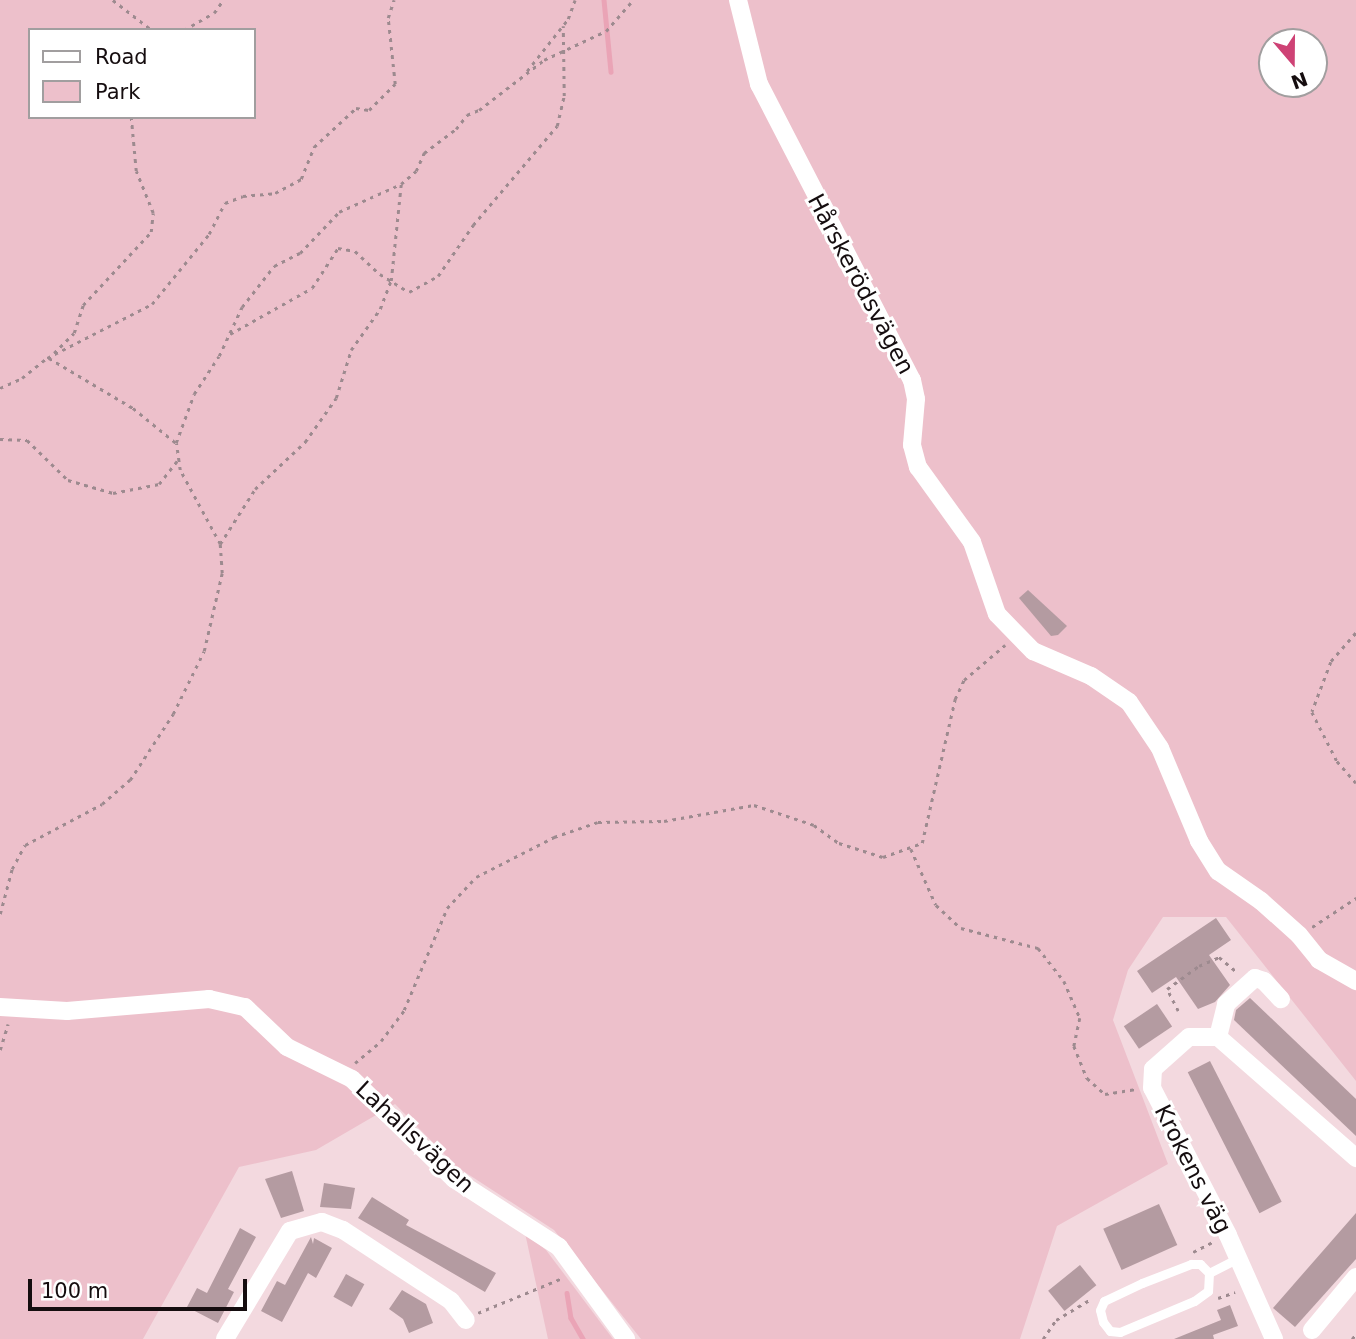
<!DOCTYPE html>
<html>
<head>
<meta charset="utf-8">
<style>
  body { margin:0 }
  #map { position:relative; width:1356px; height:1339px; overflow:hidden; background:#f3d9df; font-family:"DejaVu Sans",sans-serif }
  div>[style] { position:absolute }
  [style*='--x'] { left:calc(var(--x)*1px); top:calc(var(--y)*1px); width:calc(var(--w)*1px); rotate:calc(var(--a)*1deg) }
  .green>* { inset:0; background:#edc0cb }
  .stream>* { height:4.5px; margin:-2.25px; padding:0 2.25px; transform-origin:2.25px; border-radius:2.25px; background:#eaa4b6 }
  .building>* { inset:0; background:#b49ba1; transform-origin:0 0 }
  .path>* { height:2.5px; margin-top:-1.25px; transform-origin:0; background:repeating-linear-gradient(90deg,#9d8a8f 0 3.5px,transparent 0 8.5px) }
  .service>* { height:9px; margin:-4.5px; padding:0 4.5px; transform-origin:4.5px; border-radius:4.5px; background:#fff }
  .minor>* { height:18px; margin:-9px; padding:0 9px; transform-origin:9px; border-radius:9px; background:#fff }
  span { translate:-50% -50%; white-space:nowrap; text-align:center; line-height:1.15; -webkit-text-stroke:6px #fff; paint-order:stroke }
  .street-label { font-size:23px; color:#150d0f }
  .legend { position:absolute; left:28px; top:28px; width:228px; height:91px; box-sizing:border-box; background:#fff; border:2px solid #a19e9f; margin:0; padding:9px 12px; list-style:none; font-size:21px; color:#150d0f }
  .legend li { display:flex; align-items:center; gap:14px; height:35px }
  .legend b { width:35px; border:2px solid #a19e9f }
  .north { position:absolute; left:1258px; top:28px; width:70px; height:70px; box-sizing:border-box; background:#fff; border:2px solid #a19e9f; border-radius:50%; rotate:160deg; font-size:19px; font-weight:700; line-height:28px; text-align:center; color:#150d0f }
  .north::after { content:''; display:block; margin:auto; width:24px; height:32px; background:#ce4275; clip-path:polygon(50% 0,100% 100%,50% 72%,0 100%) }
  .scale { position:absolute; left:28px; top:1279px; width:219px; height:32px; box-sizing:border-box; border:4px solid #150d0f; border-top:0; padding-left:9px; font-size:21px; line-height:24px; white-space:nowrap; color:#150d0f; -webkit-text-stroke:5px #fff; paint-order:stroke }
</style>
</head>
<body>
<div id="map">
  <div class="green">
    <i style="clip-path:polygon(evenodd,0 0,1356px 0,1356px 1081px,1226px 917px,1163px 917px,1128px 970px,1113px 1020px,1168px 1164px,1057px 1226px,1020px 1339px,641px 1339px,554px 1230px,457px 1167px,395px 1104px,316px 1150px,239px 1167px,143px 1339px,0 1339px,0 0,30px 30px,254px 30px,254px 117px,30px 117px,30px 30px,0 0,1272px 42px,1314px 42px,1314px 84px,1272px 84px,1272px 42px)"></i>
    <i style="clip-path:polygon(525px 1233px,546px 1250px,613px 1339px,548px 1339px)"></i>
  </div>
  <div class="stream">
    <i style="--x:604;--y:0;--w:72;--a:84.4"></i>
    <i style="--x:567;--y:1293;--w:25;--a:81"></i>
    <i style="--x:571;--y:1318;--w:24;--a:60"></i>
  </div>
  <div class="building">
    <i style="clip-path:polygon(1028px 590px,1067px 626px,1058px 635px,1051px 636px,1019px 598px)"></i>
    <i style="clip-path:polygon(1216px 918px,1231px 940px,1209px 955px,1230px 985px,1215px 1002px,1198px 1009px,1176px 977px,1152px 993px,1137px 971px)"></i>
    <i style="clip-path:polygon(1250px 998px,1356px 1099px,1356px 1136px,1234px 1020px,1236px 1010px)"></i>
    <i style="left:1157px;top:1004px;width:27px;height:40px;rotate:56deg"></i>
    <i style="left:1210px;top:1061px;width:158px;height:25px;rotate:63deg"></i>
    <i style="clip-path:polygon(292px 1171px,304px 1211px,281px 1218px,265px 1179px)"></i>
    <i style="clip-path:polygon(324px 1183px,355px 1188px,351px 1209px,320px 1207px)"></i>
    <i style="clip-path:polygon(372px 1197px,409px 1220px,406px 1225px,496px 1273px,485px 1292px,358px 1218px)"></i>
    <i style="left:1159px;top:1204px;width:45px;height:61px;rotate:66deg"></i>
    <i style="clip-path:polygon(1356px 1213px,1356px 1259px,1295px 1327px,1273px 1308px)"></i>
    <i style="clip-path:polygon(240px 1228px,256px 1237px,228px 1289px,234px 1292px,218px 1323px,187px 1307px,197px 1288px,207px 1293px)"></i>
    <i style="clip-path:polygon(311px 1237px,313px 1244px,314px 1238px,332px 1248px,316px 1278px,308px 1273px,282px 1322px,261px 1311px,277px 1281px,285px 1285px)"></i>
    <i style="left:1080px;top:1265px;width:26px;height:41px;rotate:51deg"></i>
    <i style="left:346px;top:1274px;width:21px;height:26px;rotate:29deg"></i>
    <i style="clip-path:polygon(402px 1290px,426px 1304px,433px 1323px,409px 1333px,403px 1319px,389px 1309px)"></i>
    <i style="clip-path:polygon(1230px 1305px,1238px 1326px,1213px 1335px,1214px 1339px,1174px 1339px,1221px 1320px,1217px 1310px)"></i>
  </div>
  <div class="path">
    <i style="--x:113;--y:0;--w:49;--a:37.6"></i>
    <i style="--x:184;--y:30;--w:34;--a:-30"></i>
    <i style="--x:214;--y:13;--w:16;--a:-55"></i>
    <i style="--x:527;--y:71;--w:66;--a:-51.7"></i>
    <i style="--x:568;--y:19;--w:20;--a:-70"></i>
    <i style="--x:230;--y:334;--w:94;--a:-29.3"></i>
    <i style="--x:312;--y:288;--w:48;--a:-57"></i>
    <i style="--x:338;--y:248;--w:17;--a:10"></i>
    <i style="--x:355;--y:251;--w:34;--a:43"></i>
    <i style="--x:380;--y:274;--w:34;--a:32"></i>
    <i style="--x:409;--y:292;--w:33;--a:-29"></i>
    <i style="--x:438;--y:276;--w:62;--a:-55.5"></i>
    <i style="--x:473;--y:225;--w:130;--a:-49.7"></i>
    <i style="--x:557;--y:126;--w:31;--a:-77"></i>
    <i style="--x:564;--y:96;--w:70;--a:-90.8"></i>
    <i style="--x:54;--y:353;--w:28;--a:-45"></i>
    <i style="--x:74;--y:333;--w:29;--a:-72"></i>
    <i style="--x:83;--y:305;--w:100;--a:-47"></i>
    <i style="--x:151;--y:232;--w:19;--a:-84"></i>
    <i style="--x:153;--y:213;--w:45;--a:-112"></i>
    <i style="--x:136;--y:171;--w:54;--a:-95.3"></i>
    <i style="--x:49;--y:358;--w:98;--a:30.8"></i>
    <i style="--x:133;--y:408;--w:55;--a:39.1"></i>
    <i style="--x:0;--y:388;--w:24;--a:-24"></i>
    <i style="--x:22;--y:378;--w:32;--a:-39"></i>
    <i style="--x:47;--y:358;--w:118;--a:-27.2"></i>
    <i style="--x:152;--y:304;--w:90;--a:-50.8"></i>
    <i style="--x:209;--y:234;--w:35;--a:-63"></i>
    <i style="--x:225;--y:203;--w:19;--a:-21"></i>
    <i style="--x:243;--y:196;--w:32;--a:-5"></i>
    <i style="--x:275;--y:193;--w:30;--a:-28"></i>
    <i style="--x:301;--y:179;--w:35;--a:-68"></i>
    <i style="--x:314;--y:147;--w:57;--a:-42.9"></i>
    <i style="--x:356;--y:108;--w:13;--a:9"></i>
    <i style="--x:369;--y:110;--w:37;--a:-45"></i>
    <i style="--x:395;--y:84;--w:66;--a:-96.1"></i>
    <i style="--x:388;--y:18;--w:19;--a:-72"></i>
    <i style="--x:0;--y:439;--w:27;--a:2"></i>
    <i style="--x:27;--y:440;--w:57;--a:44.3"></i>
    <i style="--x:68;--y:480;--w:47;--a:16.1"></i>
    <i style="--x:113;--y:493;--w:47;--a:-11.1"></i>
    <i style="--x:159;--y:484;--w:31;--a:-52"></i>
    <i style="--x:220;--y:544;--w:65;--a:-57.5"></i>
    <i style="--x:255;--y:489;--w:69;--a:-43.2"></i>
    <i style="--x:305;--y:442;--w:54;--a:-54.8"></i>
    <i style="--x:336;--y:398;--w:50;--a:-72.6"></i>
    <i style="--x:351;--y:350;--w:50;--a:-54.7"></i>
    <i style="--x:380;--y:309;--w:30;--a:-69"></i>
    <i style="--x:391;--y:281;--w:98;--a:-84.1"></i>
    <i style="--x:1356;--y:633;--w:38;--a:131"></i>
    <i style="--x:1331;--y:662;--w:53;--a:110.8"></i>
    <i style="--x:1312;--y:712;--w:55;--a:63"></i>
    <i style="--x:1337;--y:761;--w:29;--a:49"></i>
    <i style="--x:911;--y:849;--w:61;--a:65.9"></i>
    <i style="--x:936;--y:905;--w:34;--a:43"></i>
    <i style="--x:961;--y:928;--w:80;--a:14.6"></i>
    <i style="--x:1038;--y:948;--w:42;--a:51.8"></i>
    <i style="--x:1064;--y:981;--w:40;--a:66.6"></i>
    <i style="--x:1080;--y:1018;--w:29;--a:102"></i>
    <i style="--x:1074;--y:1046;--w:35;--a:68"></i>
    <i style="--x:1087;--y:1078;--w:24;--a:42"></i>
    <i style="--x:1105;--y:1094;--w:33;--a:-9"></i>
    <i style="--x:0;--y:914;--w:47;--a:-75.1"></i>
    <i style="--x:12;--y:869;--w:27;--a:-62"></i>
    <i style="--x:25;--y:845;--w:87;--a:-28"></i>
    <i style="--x:102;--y:804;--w:37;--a:-41"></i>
    <i style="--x:130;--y:780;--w:79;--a:-56.9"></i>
    <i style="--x:173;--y:714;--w:70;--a:-63.8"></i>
    <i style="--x:204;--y:651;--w:80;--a:-77"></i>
    <i style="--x:222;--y:573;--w:29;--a:-94"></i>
    <i style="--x:220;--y:544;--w:84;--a:-118.4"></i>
    <i style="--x:180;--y:470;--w:27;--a:-98"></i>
    <i style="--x:176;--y:443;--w:52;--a:-69.8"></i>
    <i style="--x:194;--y:394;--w:45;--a:-56.7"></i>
    <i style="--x:219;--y:356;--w:54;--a:-64.9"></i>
    <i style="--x:242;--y:307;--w:52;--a:-52"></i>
    <i style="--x:274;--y:266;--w:29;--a:-27"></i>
    <i style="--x:300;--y:253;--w:57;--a:-46.4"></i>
    <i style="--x:339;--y:212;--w:68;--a:-24.3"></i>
    <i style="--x:401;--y:184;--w:20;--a:-41"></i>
    <i style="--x:416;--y:171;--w:20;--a:-66"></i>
    <i style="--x:424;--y:153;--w:40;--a:-37"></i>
    <i style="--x:456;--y:129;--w:18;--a:-52"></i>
    <i style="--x:467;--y:115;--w:13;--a:-23"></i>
    <i style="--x:479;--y:110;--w:82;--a:-37.6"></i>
    <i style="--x:544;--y:60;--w:68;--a:-25.1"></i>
    <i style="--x:606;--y:31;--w:41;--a:-48.9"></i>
    <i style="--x:1312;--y:927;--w:53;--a:-33.4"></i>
    <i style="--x:1178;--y:1011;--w:25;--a:-117"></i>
    <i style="--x:1167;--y:989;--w:39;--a:-36"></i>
    <i style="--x:1199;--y:966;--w:22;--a:-24"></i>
    <i style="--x:1219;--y:957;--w:25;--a:40"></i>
    <i style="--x:0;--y:1050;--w:27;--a:-73"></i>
    <i style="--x:355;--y:1063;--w:34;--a:-40"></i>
    <i style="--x:381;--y:1041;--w:39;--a:-53"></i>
    <i style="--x:404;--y:1010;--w:111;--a:-67.1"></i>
    <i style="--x:447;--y:908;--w:42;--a:-46.9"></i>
    <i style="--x:476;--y:877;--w:88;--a:-27.1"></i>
    <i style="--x:554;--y:837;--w:46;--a:-18.8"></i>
    <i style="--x:598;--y:822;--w:66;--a:-0.9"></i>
    <i style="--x:664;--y:821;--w:91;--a:-10.1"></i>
    <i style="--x:754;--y:805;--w:63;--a:18.4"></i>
    <i style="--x:814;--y:825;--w:31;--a:36"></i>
    <i style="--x:839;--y:843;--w:46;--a:17.7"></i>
    <i style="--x:883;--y:857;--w:41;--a:-19.7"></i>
    <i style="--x:922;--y:843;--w:148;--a:-77.1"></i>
    <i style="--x:955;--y:699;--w:21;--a:-65"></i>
    <i style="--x:964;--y:680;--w:54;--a:-40.5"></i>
    <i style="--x:1193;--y:1252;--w:25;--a:-27"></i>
    <i style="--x:1218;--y:1298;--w:18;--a:-19"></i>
    <i style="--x:478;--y:1313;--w:91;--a:-22.6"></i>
    <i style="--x:1043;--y:1339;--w:23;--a:-56"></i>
    <i style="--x:1056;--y:1320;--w:41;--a:-31"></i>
    <i style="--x:1352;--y:1339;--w:6;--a:-51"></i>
  </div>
  <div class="service">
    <i style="--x:1209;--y:1273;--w:18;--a:93"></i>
    <i style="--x:1208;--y:1291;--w:17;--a:144"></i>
    <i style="--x:1194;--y:1301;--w:80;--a:157.3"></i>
    <i style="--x:1120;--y:1332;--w:10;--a:-174"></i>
    <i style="--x:1110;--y:1331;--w:11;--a:-128"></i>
    <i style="--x:1103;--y:1322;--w:12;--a:-104"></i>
    <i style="--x:1100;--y:1310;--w:10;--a:-66"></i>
    <i style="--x:1104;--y:1301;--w:42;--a:-25.3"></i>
    <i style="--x:1142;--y:1283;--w:53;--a:-21.2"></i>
    <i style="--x:1191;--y:1264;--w:9;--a:0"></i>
    <i style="--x:1200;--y:1264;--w:13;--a:45"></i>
    <i style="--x:1209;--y:1273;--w:34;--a:-27"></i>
  </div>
  <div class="minor">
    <i style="--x:738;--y:0;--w:87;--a:76"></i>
    <i style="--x:759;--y:84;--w:333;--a:62.7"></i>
    <i style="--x:912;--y:380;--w:19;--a:78"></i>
    <i style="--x:916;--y:399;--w:46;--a:95"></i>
    <i style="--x:912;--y:445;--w:23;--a:75"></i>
    <i style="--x:918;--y:467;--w:92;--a:54.2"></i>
    <i style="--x:972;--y:542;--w:76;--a:70.9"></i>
    <i style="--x:997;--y:614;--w:52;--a:45.8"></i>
    <i style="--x:1033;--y:651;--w:63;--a:23.3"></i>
    <i style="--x:1091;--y:676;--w:46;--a:34.4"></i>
    <i style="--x:1129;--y:702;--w:55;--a:56"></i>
    <i style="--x:1160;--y:748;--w:101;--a:67.2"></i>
    <i style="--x:1199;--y:841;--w:36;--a:58"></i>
    <i style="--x:1218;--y:871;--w:52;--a:34.9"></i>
    <i style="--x:1261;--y:901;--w:51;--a:41.8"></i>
    <i style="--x:1299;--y:935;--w:32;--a:51"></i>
    <i style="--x:1319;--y:960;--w:43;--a:29.6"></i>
    <i style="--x:0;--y:1007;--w:67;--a:3.4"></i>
    <i style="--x:67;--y:1011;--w:143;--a:-4.8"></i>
    <i style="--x:209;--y:999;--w:37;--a:13"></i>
    <i style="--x:245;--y:1007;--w:58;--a:43.6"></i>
    <i style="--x:287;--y:1047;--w:72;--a:26.2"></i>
    <i style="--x:352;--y:1079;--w:143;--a:44.4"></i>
    <i style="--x:454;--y:1179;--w:125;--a:32.9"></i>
    <i style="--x:559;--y:1247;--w:114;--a:53.9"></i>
    <i style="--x:1218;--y:1037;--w:34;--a:-76"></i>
    <i style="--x:1226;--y:1004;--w:39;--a:-42"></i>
    <i style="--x:1255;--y:978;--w:9;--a:18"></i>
    <i style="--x:1264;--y:981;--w:25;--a:47"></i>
    <i style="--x:1312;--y:1330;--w:69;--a:-50.3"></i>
    <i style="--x:225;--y:1339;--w:126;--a:-59"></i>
    <i style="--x:290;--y:1231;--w:33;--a:-16"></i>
    <i style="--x:322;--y:1222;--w:22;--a:21"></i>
    <i style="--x:343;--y:1230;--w:129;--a:33.3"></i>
    <i style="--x:451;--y:1301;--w:24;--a:52"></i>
    <i style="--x:1274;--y:1339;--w:114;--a:-113.9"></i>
    <i style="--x:1228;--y:1235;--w:165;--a:-117.3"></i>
    <i style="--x:1152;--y:1088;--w:19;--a:-87"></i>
    <i style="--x:1153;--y:1069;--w:48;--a:-41.6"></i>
    <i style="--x:1189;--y:1037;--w:29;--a:0"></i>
    <i style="--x:1218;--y:1037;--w:184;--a:41.2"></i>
  </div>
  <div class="street-label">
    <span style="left:861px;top:284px;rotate:62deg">Hårskerödsvägen</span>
    <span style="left:415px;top:1137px;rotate:43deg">Lahallsvägen</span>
    <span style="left:1193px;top:1169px;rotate:63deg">Krokens väg</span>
  </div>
  <ul class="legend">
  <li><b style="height:9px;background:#fff"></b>Road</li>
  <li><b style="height:19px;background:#edc0cb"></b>Park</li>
  </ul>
  <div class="north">N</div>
  <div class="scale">100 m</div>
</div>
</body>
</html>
